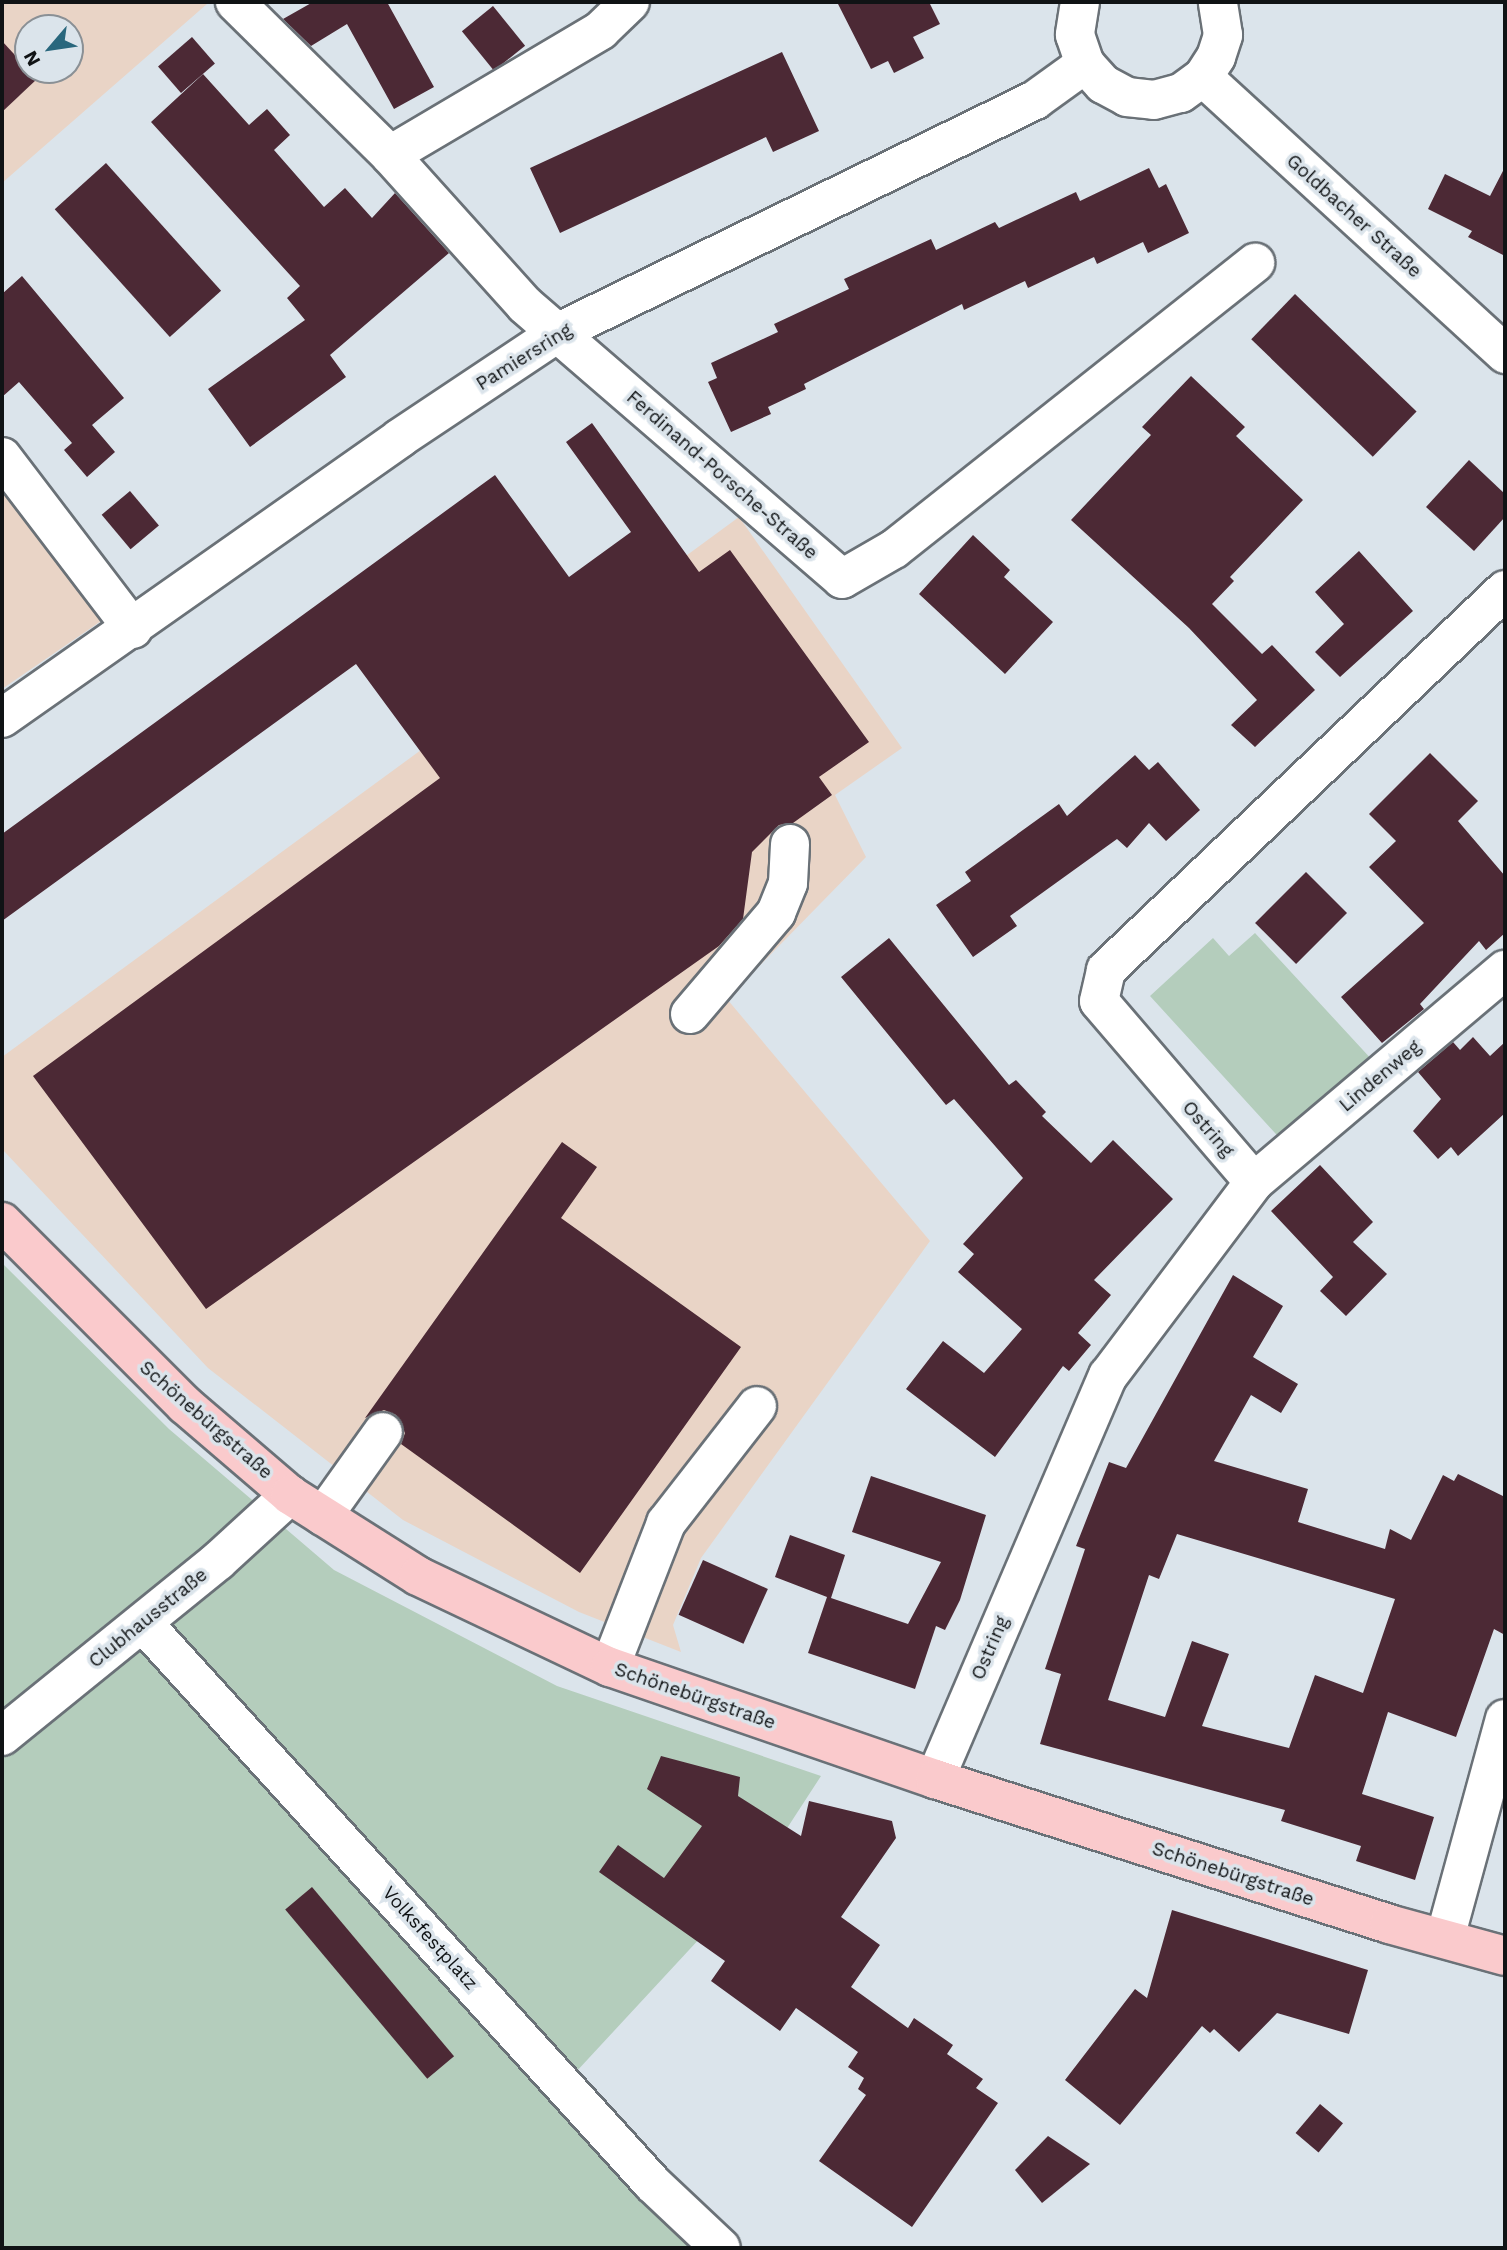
<!DOCTYPE html>
<html>
<head>
<meta charset="utf-8">
<style>
  body { margin:0 }
  #map { position:relative; width:1507px; height:2250px; overflow:hidden; background:#dbe4eb; font-family:"Work Sans",sans-serif }
  div>[style] { position:absolute }
  [style*='--x'] { left:calc(var(--x)*1px); top:calc(var(--y)*1px); width:calc(var(--w)*1px); rotate:calc(var(--a)*1deg) }
  .commercial>* { inset:0; background:#e9d4c6 }
  .green>* { inset:0; background:#b4cdbc }
  .building>* { inset:0; background:#4c2935; transform-origin:0 0 }
  .roads { filter:drop-shadow(2px 0 #6a7177) drop-shadow(-2px 0 #6a7177) drop-shadow(0 2px #6a7177) drop-shadow(0 -2px #6a7177) }
  .minor>* { height:38px; margin:-19px; padding:0 19px; transform-origin:19px; border-radius:19px; background:#fff }
  .major>* { height:38px; margin:-19px; padding:0 19px; transform-origin:19px; border-radius:19px; background:#facacc }
  span { translate:-50% -50%; white-space:nowrap; text-align:center; line-height:1.15; -webkit-text-stroke:7px #dbe4eb; paint-order:stroke }
  .street-label { font-size:19px; color:#101315 }
  .frame { position:absolute; inset:0; border:4px solid #101315; pointer-events:none }
  .north { position:absolute; left:14px; top:14px; width:70px; height:70px; box-sizing:border-box; background:#dbe4eb; border:2px solid #8a9095; border-radius:50%; rotate:241deg; font-size:19px; font-weight:700; line-height:28px; text-align:center; color:#101315 }
  .north::after { content:''; display:block; margin:auto; width:24px; height:32px; background:#29677d; clip-path:polygon(50% 0,100% 100%,50% 72%,0 100%) }
</style>
</head>
<body>
<div id="map">
  <div class="commercial">
    <i style="clip-path:polygon(evenodd,2px 2px,204px 2px,207px 4px,2px 183px,2px 2px,28px 28px,70px 28px,70px 70px,28px 70px,28px 28px)"></i>
    <i style="clip-path:polygon(2px 485px,104px 619px,2px 689px)"></i>
    <i style="clip-path:polygon(739px 517px,902px 748px,835px 795px,866px 857px,727px 999px,930px 1241px,701px 1558px,673px 1625px,681px 1652px,579px 1612px,403px 1520px,208px 1368px,2px 1149px,2px 1057px)"></i>
  </div>
  <div class="green">
    <i style="clip-path:polygon(1255px 933px,1374px 1062px,1285px 1144px,1150px 996px,1213px 938px,1229px 956px)"></i>
    <i style="clip-path:polygon(2px 1263px,169px 1429px,334px 1570px,557px 1686px,821px 1776px,752px 1882px,563px 2086px,719px 2248px,2px 2248px)"></i>
  </div>
  <div class="building">
    <i style="clip-path:polygon(313px 2px,387px 2px,434px 87px,394px 109px,347px 24px,311px 46px,283px 19px)"></i>
    <i style="clip-path:polygon(837px 2px,929px 2px,940px 24px,913px 37px,924px 58px,894px 73px,888px 61px,871px 69px)"></i>
    <i style="left:493px;top:6px;width:51px;height:40px;rotate:51deg"></i>
    <i style="left:192px;top:37px;width:35px;height:45px;rotate:49deg"></i>
    <i style="clip-path:polygon(2px 41px,37px 79px,2px 112px)"></i>
    <i style="clip-path:polygon(782px 52px,819px 131px,773px 152px,766px 137px,560px 233px,530px 168px)"></i>
    <i style="clip-path:polygon(203px 74px,249px 125px,267px 109px,290px 135px,274px 150px,324px 207px,345px 188px,372px 218px,395px 193px,449px 253px,330px 355px,346px 377px,250px 447px,208px 389px,305px 320px,287px 298px,300px 286px,151px 122px)"></i>
    <i style="left:106px;top:163px;width:172px;height:69px;rotate:48deg"></i>
    <i style="clip-path:polygon(1505px 167px,1505px 256px,1468px 237px,1472px 231px,1428px 209px,1445px 174px,1490px 196px)"></i>
    <i style="clip-path:polygon(1149px 168px,1159px 188px,1166px 184px,1189px 233px,1148px 253px,1143px 242px,1097px 264px,1094px 257px,1028px 288px,1025px 281px,964px 310px,962px 304px,804px 384px,806px 389px,768px 407px,771px 414px,731px 432px,708px 382px,717px 378px,711px 363px,778px 332px,774px 324px,849px 289px,844px 279px,931px 239px,936px 250px,995px 222px,999px 228px,1076px 192px,1080px 201px)"></i>
    <i style="clip-path:polygon(22px 276px,124px 398px,92px 425px,115px 452px,87px 477px,64px 450px,72px 443px,19px 382px,2px 397px,2px 294px)"></i>
    <i style="left:1295px;top:294px;width:169px;height:63px;rotate:44deg"></i>
    <i style="clip-path:polygon(1191px 376px,1245px 427px,1236px 436px,1303px 500px,1230px 577px,1234px 581px,1212px 604px,1262px 654px,1272px 645px,1315px 690px,1255px 747px,1231px 725px,1257px 700px,1189px 628px,1071px 520px,1151px 435px,1142px 427px)"></i>
    <i style="clip-path:polygon(592px 423px,699px 572px,730px 550px,869px 742px,819px 777px,832px 795px,793px 823px,779px 825px,752px 852px,743px 919px,719px 946px,206px 1309px,33px 1076px,440px 778px,356px 664px,2px 921px,2px 834px,495px 475px,569px 577px,631px 532px,566px 442px)"></i>
    <i style="clip-path:polygon(1469px 460px,1505px 494px,1505px 517px,1474px 551px,1426px 507px)"></i>
    <i style="left:130px;top:491px;width:45px;height:37px;rotate:50deg"></i>
    <i style="clip-path:polygon(973px 535px,1010px 570px,1004px 577px,1053px 622px,1005px 674px,919px 594px)"></i>
    <i style="clip-path:polygon(1359px 551px,1413px 611px,1340px 677px,1315px 652px,1344px 624px,1315px 592px)"></i>
    <i style="clip-path:polygon(1430px 753px,1478px 801px,1458px 821px,1505px 876px,1505px 933px,1486px 950px,1479px 941px,1420px 1004px,1424px 1009px,1382px 1043px,1341px 997px,1424px 923px,1369px 867px,1396px 841px,1369px 814px)"></i>
    <i style="clip-path:polygon(1135px 755px,1149px 770px,1158px 762px,1200px 810px,1166px 841px,1149px 823px,1127px 848px,1117px 839px,1010px 916px,1017px 926px,973px 957px,936px 905px,971px 881px,965px 872px,1059px 804px,1067px 816px)"></i>
    <i style="left:1306px;top:872px;width:58px;height:72px;rotate:45deg"></i>
    <i style="clip-path:polygon(889px 938px,1009px 1085px,1016px 1080px,1046px 1112px,1042px 1116px,1091px 1163px,1113px 1140px,1173px 1199px,1094px 1280px,1111px 1295px,1078px 1333px,1091px 1345px,1069px 1371px,1063px 1366px,995px 1457px,906px 1389px,943px 1341px,984px 1373px,1022px 1329px,958px 1272px,974px 1254px,963px 1244px,1023px 1178px,954px 1099px,946px 1105px,841px 977px)"></i>
    <i style="clip-path:polygon(1473px 1037px,1490px 1056px,1505px 1042px,1505px 1113px,1458px 1156px,1451px 1147px,1438px 1159px,1413px 1131px,1441px 1099px,1418px 1072px,1453px 1042px,1460px 1050px)"></i>
    <i style="clip-path:polygon(562px 1142px,597px 1167px,561px 1218px,741px 1347px,580px 1573px,401px 1444px,405px 1433px,396px 1415px,384px 1410px,365px 1418px)"></i>
    <i style="clip-path:polygon(1320px 1165px,1373px 1222px,1353px 1242px,1387px 1274px,1346px 1316px,1320px 1291px,1333px 1277px,1271px 1211px)"></i>
    <i style="clip-path:polygon(evenodd,1233px 1275px,1283px 1306px,1253px 1357px,1298px 1384px,1281px 1413px,1251px 1395px,1214px 1461px,1308px 1489px,1298px 1522px,1385px 1549px,1390px 1529px,1411px 1540px,1443px 1475px,1454px 1481px,1458px 1474px,1505px 1497px,1505px 1635px,1494px 1629px,1456px 1737px,1388px 1712px,1362px 1794px,1434px 1817px,1415px 1880px,1356px 1861px,1361px 1846px,1281px 1821px,1285px 1810px,1040px 1744px,1061px 1674px,1045px 1669px,1085px 1549px,1076px 1546px,1109px 1462px,1126px 1468px,1233px 1275px,1177px 1534px,1395px 1599px,1363px 1693px,1315px 1675px,1289px 1748px,1202px 1726px,1229px 1654px,1192px 1641px,1165px 1717px,1108px 1700px,1149px 1575px,1159px 1579px,1177px 1534px)"></i>
    <i style="clip-path:polygon(871px 1476px,986px 1515px,960px 1600px,945px 1630px,936px 1626px,915px 1689px,808px 1653px,827px 1597px,775px 1577px,790px 1535px,845px 1555px,831px 1598px,908px 1624px,941px 1562px,852px 1532px)"></i>
    <i style="left:703px;top:1560px;width:71px;height:60px;rotate:24deg"></i>
    <i style="clip-path:polygon(661px 1756px,740px 1777px,738px 1796px,801px 1836px,809px 1801px,892px 1821px,896px 1838px,841px 1917px,880px 1945px,851px 1987px,908px 2028px,914px 2018px,953px 2045px,947px 2054px,983px 2079px,976px 2088px,998px 2103px,912px 2227px,819px 2161px,866px 2095px,858px 2089px,864px 2078px,848px 2067px,858px 2052px,796px 2008px,780px 2031px,711px 1981px,725px 1961px,599px 1872px,618px 1845px,664px 1878px,702px 1826px,647px 1789px)"></i>
    <i style="left:312px;top:1887px;width:221px;height:35px;rotate:50deg"></i>
    <i style="clip-path:polygon(1172px 1910px,1368px 1970px,1349px 2034px,1277px 2013px,1239px 2052px,1214px 2029px,1210px 2033px,1202px 2026px,1120px 2125px,1065px 2080px,1135px 1989px,1147px 1998px)"></i>
    <i style="left:1320px;top:2104px;width:30px;height:38px;rotate:40deg"></i>
    <i style="clip-path:polygon(1048px 2136px,1090px 2164px,1042px 2203px,1015px 2170px)"></i>
  </div>
  <div class="roads">
    <div class="minor">
      <i style="--x:235;--y:2;--w:218;--a:44.6"></i>
      <i style="--x:390;--y:155;--w:202;--a:48"></i>
      <i style="--x:525;--y:305;--w:419;--a:40.8"></i>
      <i style="--x:842;--y:579;--w:60;--a:-30"></i>
      <i style="--x:894;--y:549;--w:461;--a:-38.4"></i>
      <i style="--x:1080;--y:2;--w:33;--a:99"></i>
      <i style="--x:1075;--y:35;--w:31;--a:71"></i>
      <i style="--x:1085;--y:64;--w:27;--a:48"></i>
      <i style="--x:1103;--y:84;--w:27;--a:28"></i>
      <i style="--x:1127;--y:97;--w:27;--a:6"></i>
      <i style="--x:1154;--y:100;--w:28;--a:-15"></i>
      <i style="--x:1181;--y:93;--w:27;--a:-36"></i>
      <i style="--x:1203;--y:77;--w:24;--a:-57"></i>
      <i style="--x:1216;--y:57;--w:23;--a:-72"></i>
      <i style="--x:1223;--y:35;--w:33;--a:-99"></i>
      <i style="--x:1203;--y:77;--w:410;--a:42.5"></i>
      <i style="--x:390;--y:155;--w:245;--a:-30.6"></i>
      <i style="--x:601;--y:30;--w:40;--a:-44"></i>
      <i style="--x:2;--y:457;--w:216;--a:52.7"></i>
      <i style="--x:2;--y:718;--w:487;--a:-35.1"></i>
      <i style="--x:400;--y:438;--w:191;--a:-33.7"></i>
      <i style="--x:559;--y:332;--w:530;--a:-25.98"></i>
      <i style="--x:1035;--y:100;--w:62;--a:-35.8"></i>
      <i style="--x:690;--y:1014;--w:133;--a:-49.6"></i>
      <i style="--x:776;--y:913;--w:32;--a:-68"></i>
      <i style="--x:788;--y:883;--w:39;--a:-87"></i>
      <i style="--x:1254;--y:1182;--w:329;--a:-40.2"></i>
      <i style="--x:323;--y:1516;--w:103;--a:-54.5"></i>
      <i style="--x:143;--y:1623;--w:758;--a:47.73"></i>
      <i style="--x:653;--y:2184;--w:93;--a:43.3"></i>
      <i style="--x:610;--y:1667;--w:155;--a:-68.7"></i>
      <i style="--x:666;--y:1523;--w:148;--a:-52.1"></i>
      <i style="--x:2;--y:1736;--w:278;--a:-39"></i>
      <i style="--x:218;--y:1561;--w:98;--a:-42.5"></i>
      <i style="--x:935;--y:1779;--w:439;--a:-66.8"></i>
      <i style="--x:1108;--y:1376;--w:243;--a:-53"></i>
      <i style="--x:1254;--y:1182;--w:238;--a:-130.6"></i>
      <i style="--x:1099;--y:1001;--w:32;--a:-77"></i>
      <i style="--x:1106;--y:970;--w:551;--a:-43.6"></i>
      <i style="--x:1445;--y:1938;--w:227;--a:-74.7"></i>
    </div>
    <div class="major">
      <i style="--x:2;--y:1222;--w:259;--a:45"></i>
      <i style="--x:185;--y:1405;--w:138;--a:40.6"></i>
      <i style="--x:290;--y:1495;--w:151;--a:32.3"></i>
      <i style="--x:418;--y:1576;--w:212;--a:25.4"></i>
      <i style="--x:610;--y:1667;--w:344;--a:19"></i>
      <i style="--x:935;--y:1779;--w:477;--a:17.7"></i>
      <i style="--x:1389;--y:1924;--w:120;--a:15.4"></i>
    </div>
  </div>
  <div class="street-label">
    <span style="left:1354px;top:216px;rotate:42deg">Goldbacher Straße</span>
    <span style="left:524px;top:357px;rotate:-32deg">Pamiersring</span>
    <span style="left:722px;top:475px;rotate:41deg">Ferdinand-Porsche-Straße</span>
    <span style="left:1380px;top:1076px;rotate:-40deg">Lindenweg</span>
    <span style="left:1208px;top:1129px;rotate:49deg">Ostring</span>
    <span style="left:206px;top:1420px;rotate:41deg">Schönebürgstraße</span>
    <span style="left:148px;top:1618px;rotate:-39deg">Clubhausstraße</span>
    <span style="left:990px;top:1648px;rotate:-67deg">Ostring</span>
    <span style="left:695px;top:1696px;rotate:19deg">Schönebürgstraße</span>
    <span style="left:1233px;top:1874px;rotate:18deg">Schönebürgstraße</span>
    <span style="left:430px;top:1938px;rotate:48deg">Volksfestplatz</span>
  </div>
  <div class="frame"></div>
  <div class="north">N</div>
</div>
</body>
</html>
